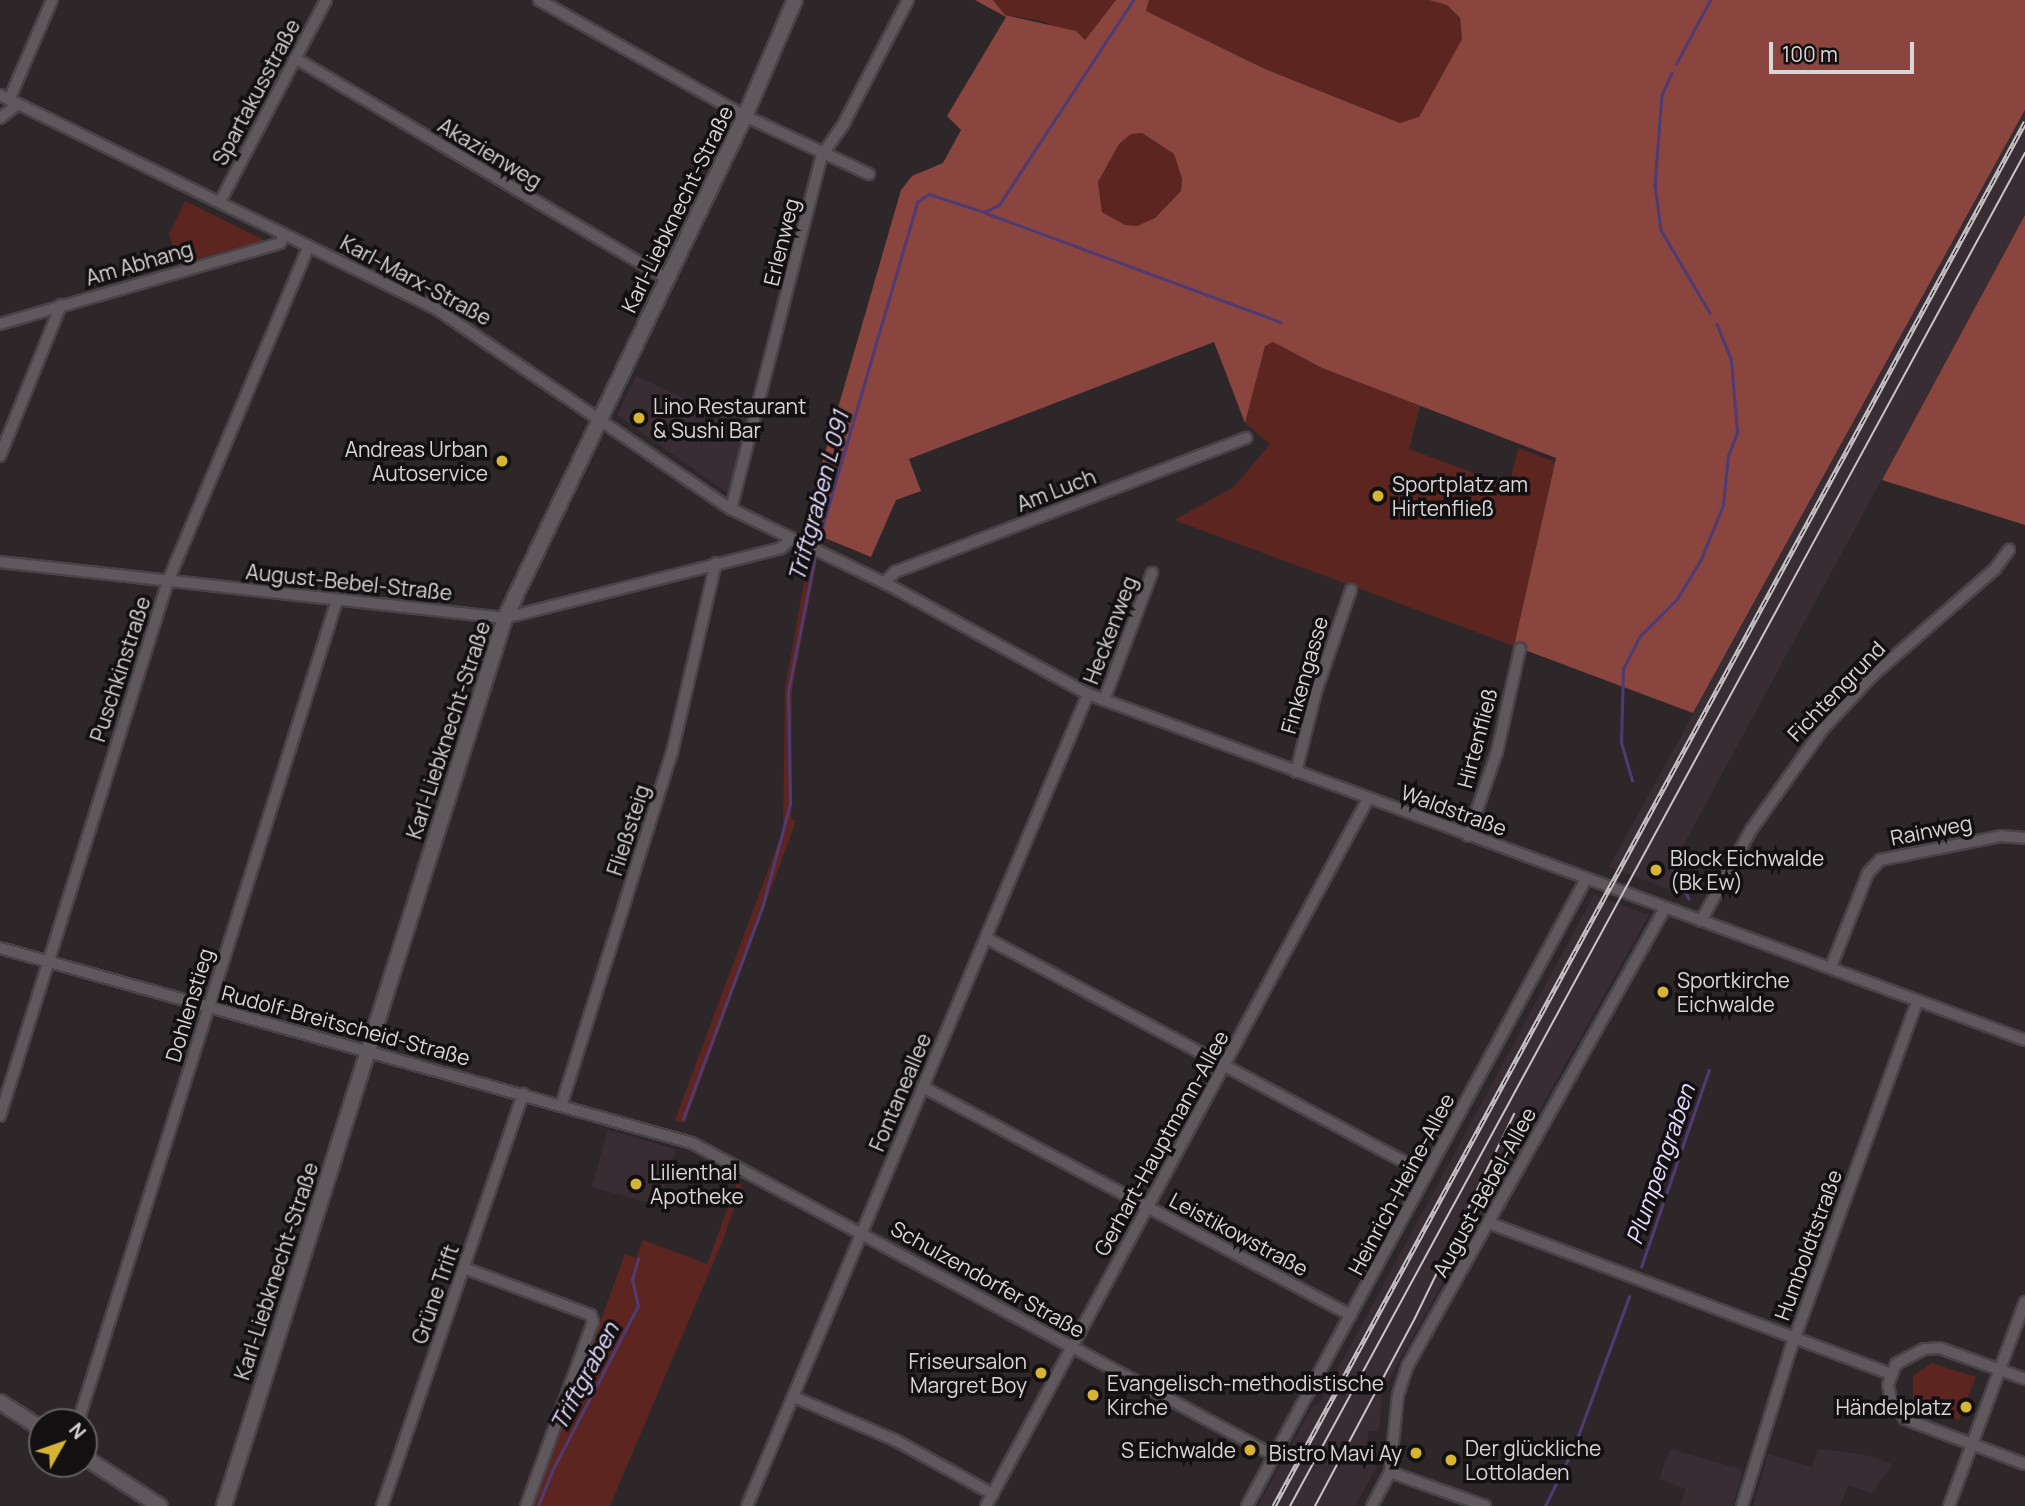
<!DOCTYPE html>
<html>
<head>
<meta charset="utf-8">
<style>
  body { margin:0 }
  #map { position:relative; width:2025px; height:1506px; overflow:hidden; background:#2d272a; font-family:Manrope,sans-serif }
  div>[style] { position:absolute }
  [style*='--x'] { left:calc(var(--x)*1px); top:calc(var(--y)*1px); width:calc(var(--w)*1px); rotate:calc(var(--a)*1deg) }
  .built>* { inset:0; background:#392d34; transform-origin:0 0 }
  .green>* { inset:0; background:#5c2520 }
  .forest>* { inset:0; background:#89453e }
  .stream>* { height:2.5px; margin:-1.25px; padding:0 1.25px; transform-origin:1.25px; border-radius:1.25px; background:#4f3b73 }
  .roads { filter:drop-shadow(2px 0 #484346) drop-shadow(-2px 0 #484346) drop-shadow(0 2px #484346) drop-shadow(0 -2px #484346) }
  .minor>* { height:10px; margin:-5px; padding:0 5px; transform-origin:5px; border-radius:5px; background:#5f585c }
  .tertiary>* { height:14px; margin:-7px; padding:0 7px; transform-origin:7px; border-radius:7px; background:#5f585c }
  .tram>* { height:2px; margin:-1px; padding:0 1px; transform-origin:1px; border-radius:1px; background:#c8c4c6 }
  .rail>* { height:5px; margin-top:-2.5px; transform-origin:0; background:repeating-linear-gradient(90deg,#131012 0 8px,#c8c4c6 0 16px); box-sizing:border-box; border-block:2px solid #c8c4c6 }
  .dots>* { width:19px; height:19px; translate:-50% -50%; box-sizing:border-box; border:4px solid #131012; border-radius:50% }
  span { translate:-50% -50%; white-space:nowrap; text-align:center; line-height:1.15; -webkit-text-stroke:7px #131012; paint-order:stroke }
  .street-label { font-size:21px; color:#dad6d8 }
  .poi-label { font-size:21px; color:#dad6d8 }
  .left { translate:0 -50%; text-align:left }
  .right { translate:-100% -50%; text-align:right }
  .water-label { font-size:23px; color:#e5dbff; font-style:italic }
  .north { position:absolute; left:28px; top:1408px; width:70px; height:70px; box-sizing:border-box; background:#131012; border:2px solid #635f61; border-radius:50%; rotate:50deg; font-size:19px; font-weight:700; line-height:28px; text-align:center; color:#dad6d8 }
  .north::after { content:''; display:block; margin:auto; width:24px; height:32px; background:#d7b434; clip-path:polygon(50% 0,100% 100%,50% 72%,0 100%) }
  .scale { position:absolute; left:1769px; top:42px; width:145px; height:32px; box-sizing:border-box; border:4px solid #dad6d8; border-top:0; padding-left:9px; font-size:21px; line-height:24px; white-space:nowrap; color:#dad6d8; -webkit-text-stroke:5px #131012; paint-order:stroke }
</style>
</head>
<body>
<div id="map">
  <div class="built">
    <i style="clip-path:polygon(2025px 111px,2025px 215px,1671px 868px,1687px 896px,1609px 867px)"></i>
    <i style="clip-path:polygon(636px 376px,683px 398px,753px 414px,732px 496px,617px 415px)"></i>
    <i style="clip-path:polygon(1594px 895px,1649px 915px,1389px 1379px,1382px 1394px,1379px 1431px,1368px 1431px,1367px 1449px,1377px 1451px,1376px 1468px,1355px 1506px,1258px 1506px,1312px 1407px,1319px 1404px)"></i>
    <i style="left:608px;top:1130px;width:70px;height:59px;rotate:16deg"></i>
    <i style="clip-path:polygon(1670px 1449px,1743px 1470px,1733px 1506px,1680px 1506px,1686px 1489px,1659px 1479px)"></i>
    <i style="clip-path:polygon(1818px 1449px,1862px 1454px,1893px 1464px,1871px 1493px,1848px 1485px,1840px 1506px,1753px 1506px,1768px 1454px,1812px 1467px)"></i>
  </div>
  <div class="green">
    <i style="clip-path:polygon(993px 0,1116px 0,1085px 40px,1042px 21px,1005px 15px)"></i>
    <i style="clip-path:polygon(1149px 0,1429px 0,1447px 5px,1460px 19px,1462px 39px,1419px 117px,1400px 123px,1265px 69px,1146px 11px)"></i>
    <i style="clip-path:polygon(1142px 133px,1174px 154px,1182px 179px,1181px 191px,1155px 218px,1137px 226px,1125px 225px,1102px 212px,1098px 182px,1119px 144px,1131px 134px)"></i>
    <i style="clip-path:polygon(185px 201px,264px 240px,264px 241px,178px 264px,169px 234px)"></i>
    <i style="clip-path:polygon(1273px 342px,1322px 368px,1420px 406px,1409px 449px,1509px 486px,1518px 448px,1555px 462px,1514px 646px,1174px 520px,1234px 487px,1270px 444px,1245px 423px,1265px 345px)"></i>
    <i style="clip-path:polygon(808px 561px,816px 565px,792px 689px,791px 819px,796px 821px,685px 1123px,675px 1120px,783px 830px,785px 688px)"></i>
    <i style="clip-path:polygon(737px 1183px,742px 1185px,723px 1240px,610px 1506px,533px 1506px,625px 1254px,636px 1258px,643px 1240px,707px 1264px)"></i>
    <i style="clip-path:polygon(1932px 1363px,1976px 1377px,1959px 1420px,1922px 1406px,1913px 1398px,1913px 1376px)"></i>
  </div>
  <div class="forest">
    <i style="clip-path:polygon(evenodd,975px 0,993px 0,1005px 15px,1076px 31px,1085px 40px,1116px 0,1149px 0,1146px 11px,1265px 69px,1400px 123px,1419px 117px,1462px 39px,1460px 18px,1447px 5px,1429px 0,2025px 0,2025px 110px,1693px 713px,1514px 646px,1556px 458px,1322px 368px,1273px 342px,1265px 346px,1245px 423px,1214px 342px,909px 459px,921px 491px,896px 500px,871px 557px,803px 529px,901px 190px,912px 176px,943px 163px,961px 130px,947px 116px,1006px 17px,975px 0,1142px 133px,1174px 154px,1182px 179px,1181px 191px,1155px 218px,1137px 226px,1125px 225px,1102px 212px,1098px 182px,1119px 144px,1131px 134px,1142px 133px)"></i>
    <i style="clip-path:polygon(2025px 215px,2025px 525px,1882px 480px)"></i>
  </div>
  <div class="stream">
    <i style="--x:1676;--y:64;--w:72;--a:-62"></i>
    <i style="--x:1672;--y:73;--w:24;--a:114"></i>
    <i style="--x:1662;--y:95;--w:90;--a:94.4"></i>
    <i style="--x:1655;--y:185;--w:45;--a:82.4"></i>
    <i style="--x:1661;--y:230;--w:96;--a:59.4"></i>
    <i style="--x:986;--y:213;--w:314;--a:20.3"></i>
    <i style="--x:817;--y:545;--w:357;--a:-73.7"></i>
    <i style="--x:917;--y:202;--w:14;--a:-34"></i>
    <i style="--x:929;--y:194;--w:58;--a:18.1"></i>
    <i style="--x:984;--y:212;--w:17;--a:-25"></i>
    <i style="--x:999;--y:205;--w:245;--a:-56.8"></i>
    <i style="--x:1632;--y:781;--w:41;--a:-105.8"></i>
    <i style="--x:1621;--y:742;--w:73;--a:-88.4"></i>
    <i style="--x:1623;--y:669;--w:37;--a:-63"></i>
    <i style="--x:1640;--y:636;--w:52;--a:-45"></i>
    <i style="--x:1677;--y:599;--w:47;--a:-59"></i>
    <i style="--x:1701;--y:559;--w:58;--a:-67.8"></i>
    <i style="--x:1723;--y:505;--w:49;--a:-84.2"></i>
    <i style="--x:1728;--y:456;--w:26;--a:-69"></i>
    <i style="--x:1737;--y:432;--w:72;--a:-94.8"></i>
    <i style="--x:1731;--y:360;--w:38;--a:-112"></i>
    <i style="--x:1671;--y:866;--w:37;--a:61"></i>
    <i style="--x:683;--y:1119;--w:225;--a:-69.5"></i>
    <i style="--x:762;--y:908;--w:108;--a:-74.9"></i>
    <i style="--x:790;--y:804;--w:112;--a:-91"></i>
    <i style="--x:788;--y:692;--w:143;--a:-78.7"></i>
    <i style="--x:1641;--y:1267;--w:208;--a:-71"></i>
    <i style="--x:538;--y:1506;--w:38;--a:-68"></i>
    <i style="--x:552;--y:1471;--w:186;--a:-62.5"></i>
    <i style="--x:638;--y:1306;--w:27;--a:-103"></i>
    <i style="--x:632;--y:1280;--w:22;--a:-74"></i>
    <i style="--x:1545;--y:1506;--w:66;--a:-63.8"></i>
    <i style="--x:1574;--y:1447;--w:160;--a:-69.9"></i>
  </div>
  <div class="roads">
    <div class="minor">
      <i style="--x:539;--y:0;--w:236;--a:29.4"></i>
      <i style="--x:745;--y:116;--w:137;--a:25.1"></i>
      <i style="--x:295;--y:58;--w:433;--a:30.7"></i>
      <i style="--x:0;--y:95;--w:484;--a:26.1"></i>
      <i style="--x:435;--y:308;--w:358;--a:34.2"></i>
      <i style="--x:731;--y:509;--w:173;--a:25.7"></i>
      <i style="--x:887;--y:584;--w:229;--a:28.7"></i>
      <i style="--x:1088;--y:694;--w:999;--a:20.27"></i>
      <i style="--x:9;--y:100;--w:109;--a:-66.7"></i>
      <i style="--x:0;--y:118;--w:23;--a:-38"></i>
      <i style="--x:220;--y:202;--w:228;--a:-62.3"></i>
      <i style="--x:0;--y:324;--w:291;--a:-16.1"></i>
      <i style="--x:280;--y:243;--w:9;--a:-63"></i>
      <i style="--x:0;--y:456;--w:163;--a:-68"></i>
      <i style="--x:731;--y:509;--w:366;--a:-75.6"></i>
      <i style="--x:822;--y:155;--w:39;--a:-55"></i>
      <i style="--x:844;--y:123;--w:139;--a:-62.5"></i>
      <i style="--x:0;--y:562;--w:508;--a:6.33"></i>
      <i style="--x:505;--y:618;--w:285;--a:-14.2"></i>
      <i style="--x:781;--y:548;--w:12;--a:-42"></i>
      <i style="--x:884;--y:583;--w:16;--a:-45"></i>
      <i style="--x:895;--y:572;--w:376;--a:-20.9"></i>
      <i style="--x:1104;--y:700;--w:136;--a:-69.3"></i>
      <i style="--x:1296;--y:772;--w:82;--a:-76"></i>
      <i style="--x:1316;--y:692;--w:108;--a:-71.1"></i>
      <i style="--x:1468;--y:836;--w:89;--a:-71"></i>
      <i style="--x:1497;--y:752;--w:106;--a:-77.4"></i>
      <i style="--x:1701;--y:921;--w:104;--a:-61.2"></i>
      <i style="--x:1751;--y:830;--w:123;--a:-54.6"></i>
      <i style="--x:1822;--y:730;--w:75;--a:-47.2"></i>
      <i style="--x:1873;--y:675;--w:162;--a:-41"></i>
      <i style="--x:1995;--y:569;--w:24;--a:-54"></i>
      <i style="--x:986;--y:938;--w:500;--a:28.15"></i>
      <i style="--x:0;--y:948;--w:719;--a:15.74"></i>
      <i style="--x:692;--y:1143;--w:662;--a:28.23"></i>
      <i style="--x:1831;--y:967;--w:101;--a:-68.5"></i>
      <i style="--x:1868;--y:873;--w:18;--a:-47"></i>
      <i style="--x:1880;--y:860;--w:123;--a:-11.2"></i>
      <i style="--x:2001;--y:836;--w:24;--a:5"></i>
      <i style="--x:923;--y:1087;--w:485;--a:28.1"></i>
      <i style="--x:562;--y:1103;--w:367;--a:-72.6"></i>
      <i style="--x:672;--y:753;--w:195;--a:-77"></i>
      <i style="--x:0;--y:1116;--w:561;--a:-72.57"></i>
      <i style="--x:168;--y:581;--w:363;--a:-67.2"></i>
      <i style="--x:1489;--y:1223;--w:427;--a:20.6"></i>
      <i style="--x:464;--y:1268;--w:135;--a:20.3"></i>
      <i style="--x:591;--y:1315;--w:7;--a:74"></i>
      <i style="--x:593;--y:1322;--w:196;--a:110"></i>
      <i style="--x:2025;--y:1379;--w:90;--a:-160"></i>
      <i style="--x:1940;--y:1348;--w:16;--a:176"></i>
      <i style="--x:1924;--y:1349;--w:32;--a:152"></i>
      <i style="--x:1896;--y:1364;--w:22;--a:111"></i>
      <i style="--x:1888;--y:1385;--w:14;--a:78"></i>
      <i style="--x:1891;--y:1399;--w:24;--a:55"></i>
      <i style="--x:1905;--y:1419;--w:128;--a:20.6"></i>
      <i style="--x:794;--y:1397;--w:110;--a:23.1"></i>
      <i style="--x:895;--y:1440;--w:112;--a:28.9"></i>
      <i style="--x:78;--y:1422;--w:862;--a:-72.51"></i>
      <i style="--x:1390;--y:1472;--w:101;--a:19.7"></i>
      <i style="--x:382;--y:1506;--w:436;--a:-71.1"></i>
      <i style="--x:747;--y:1506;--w:881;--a:-67.22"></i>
      <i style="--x:986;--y:1506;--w:804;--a:-61.62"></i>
      <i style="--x:1247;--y:1506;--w:713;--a:-61.6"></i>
      <i style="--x:1372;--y:1506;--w:38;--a:-62"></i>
      <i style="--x:1390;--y:1472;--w:77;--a:-84.1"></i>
      <i style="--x:1398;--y:1395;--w:32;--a:-72"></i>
      <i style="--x:1408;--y:1365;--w:524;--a:-60.65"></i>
      <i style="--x:1742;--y:1506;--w:165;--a:-72.8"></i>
      <i style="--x:1791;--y:1348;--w:370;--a:-70"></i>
      <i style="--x:1949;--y:1506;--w:218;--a:-69.6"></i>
    </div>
    <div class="tertiary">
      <i style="--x:0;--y:1402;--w:50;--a:32.7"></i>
      <i style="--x:84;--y:1457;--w:90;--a:32.8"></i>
      <i style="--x:224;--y:1506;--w:931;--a:-72.44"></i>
      <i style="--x:505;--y:618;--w:556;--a:-64.45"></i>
      <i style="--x:745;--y:116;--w:126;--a:-66.7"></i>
    </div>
  </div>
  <div class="tram">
    <i style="--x:1290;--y:1506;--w:1540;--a:-61.49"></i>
    <i style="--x:1315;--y:1506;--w:213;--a:-62"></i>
    <i style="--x:1415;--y:1318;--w:227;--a:-64.1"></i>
  </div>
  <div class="rail">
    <i style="--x:1274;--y:1506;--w:1575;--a:-61.51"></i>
  </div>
  <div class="dots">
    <i style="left:639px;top:418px;background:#d7b434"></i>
    <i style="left:502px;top:461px;background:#d7b434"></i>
    <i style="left:1378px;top:496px;background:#d7b434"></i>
    <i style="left:1656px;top:870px;background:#d7b434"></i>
    <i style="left:1663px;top:992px;background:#d7b434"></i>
    <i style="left:636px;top:1184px;background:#d7b434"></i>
    <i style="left:1041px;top:1373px;background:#d7b434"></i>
    <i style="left:1093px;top:1395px;background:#d7b434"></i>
    <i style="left:1966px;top:1407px;background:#d7b434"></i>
    <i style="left:1250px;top:1450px;background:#d7b434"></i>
    <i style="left:1416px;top:1453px;background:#d7b434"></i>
    <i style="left:1451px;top:1460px;background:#d7b434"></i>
  </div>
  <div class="street-label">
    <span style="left:256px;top:92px;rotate:-62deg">Spartakusstraße</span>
    <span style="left:490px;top:153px;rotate:31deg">Akazienweg</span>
    <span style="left:677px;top:209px;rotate:-64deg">Karl-Liebknecht-Straße</span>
    <span style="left:781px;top:242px;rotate:-76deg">Erlenweg</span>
    <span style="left:139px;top:263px;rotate:-16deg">Am Abhang</span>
    <span style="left:416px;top:280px;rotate:28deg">Karl-Marx-Straße</span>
    <span style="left:1056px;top:490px;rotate:-21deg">Am Luch</span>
    <span style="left:349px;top:582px;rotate:6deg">August-Bebel-Straße</span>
    <span style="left:1110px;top:630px;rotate:-69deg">Heckenweg</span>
    <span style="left:120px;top:669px;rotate:-72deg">Puschkinstraße</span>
    <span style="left:1304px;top:675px;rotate:-74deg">Finkengasse</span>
    <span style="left:1836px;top:691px;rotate:-46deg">Fichtengrund</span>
    <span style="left:448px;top:730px;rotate:-72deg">Karl-Liebknecht-Straße</span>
    <span style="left:1477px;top:738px;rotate:-75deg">Hirtenfließ</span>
    <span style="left:1454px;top:810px;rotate:20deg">Waldstraße</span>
    <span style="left:628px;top:830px;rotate:-72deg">Fließsteig</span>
    <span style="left:1931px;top:830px;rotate:-11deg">Rainweg</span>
    <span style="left:189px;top:1005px;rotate:-73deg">Dohlenstieg</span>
    <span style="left:346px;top:1025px;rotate:15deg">Rudolf-Breitscheid-Straße</span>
    <span style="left:900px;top:1092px;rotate:-67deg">Fontaneallee</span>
    <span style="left:1161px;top:1143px;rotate:-61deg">Gerhart-Hauptmann-Allee</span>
    <span style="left:1401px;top:1184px;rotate:-62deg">Heinrich-Heine-Allee</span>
    <span style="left:1484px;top:1192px;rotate:-61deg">August-Bebel-Allee</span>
    <span style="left:1239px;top:1234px;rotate:28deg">Leistikowstraße</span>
    <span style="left:1808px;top:1245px;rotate:-70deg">Humboldtstraße</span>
    <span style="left:276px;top:1271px;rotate:-72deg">Karl-Liebknecht-Straße</span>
    <span style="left:988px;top:1279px;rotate:29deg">Schulzendorfer Straße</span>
    <span style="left:435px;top:1294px;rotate:-71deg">Grüne Trift</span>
  </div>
  <div class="poi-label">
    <span class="left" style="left:653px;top:418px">Lino Restaurant<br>&amp; Sushi Bar</span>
    <span class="right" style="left:488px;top:461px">Andreas Urban<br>Autoservice</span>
    <span class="left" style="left:1392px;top:496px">Sportplatz am<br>Hirtenfließ</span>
    <span class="left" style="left:1670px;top:870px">Block Eichwalde<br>(Bk Ew)</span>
    <span class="left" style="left:1677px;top:992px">Sportkirche<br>Eichwalde</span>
    <span class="left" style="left:650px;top:1184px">Lilienthal<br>Apotheke</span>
    <span class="right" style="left:1027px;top:1373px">Friseursalon<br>Margret Boy</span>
    <span class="left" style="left:1107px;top:1395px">Evangelisch-methodistische<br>Kirche</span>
    <span class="right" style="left:1952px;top:1407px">Händelplatz</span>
    <span class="left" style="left:1465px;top:1460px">Der glückliche<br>Lottoladen</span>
    <span class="right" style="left:1236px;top:1450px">S Eichwalde</span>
    <span class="right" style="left:1402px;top:1453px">Bistro Mavi Ay</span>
  </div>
  <div class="water-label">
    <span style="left:818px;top:496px;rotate:-75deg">Triftgraben L 091</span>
    <span style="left:1660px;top:1164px;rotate:-71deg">Plumpengraben</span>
    <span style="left:584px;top:1376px;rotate:-62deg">Triftgraben</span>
  </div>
  <div class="north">N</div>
  <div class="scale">100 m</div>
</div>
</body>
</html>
